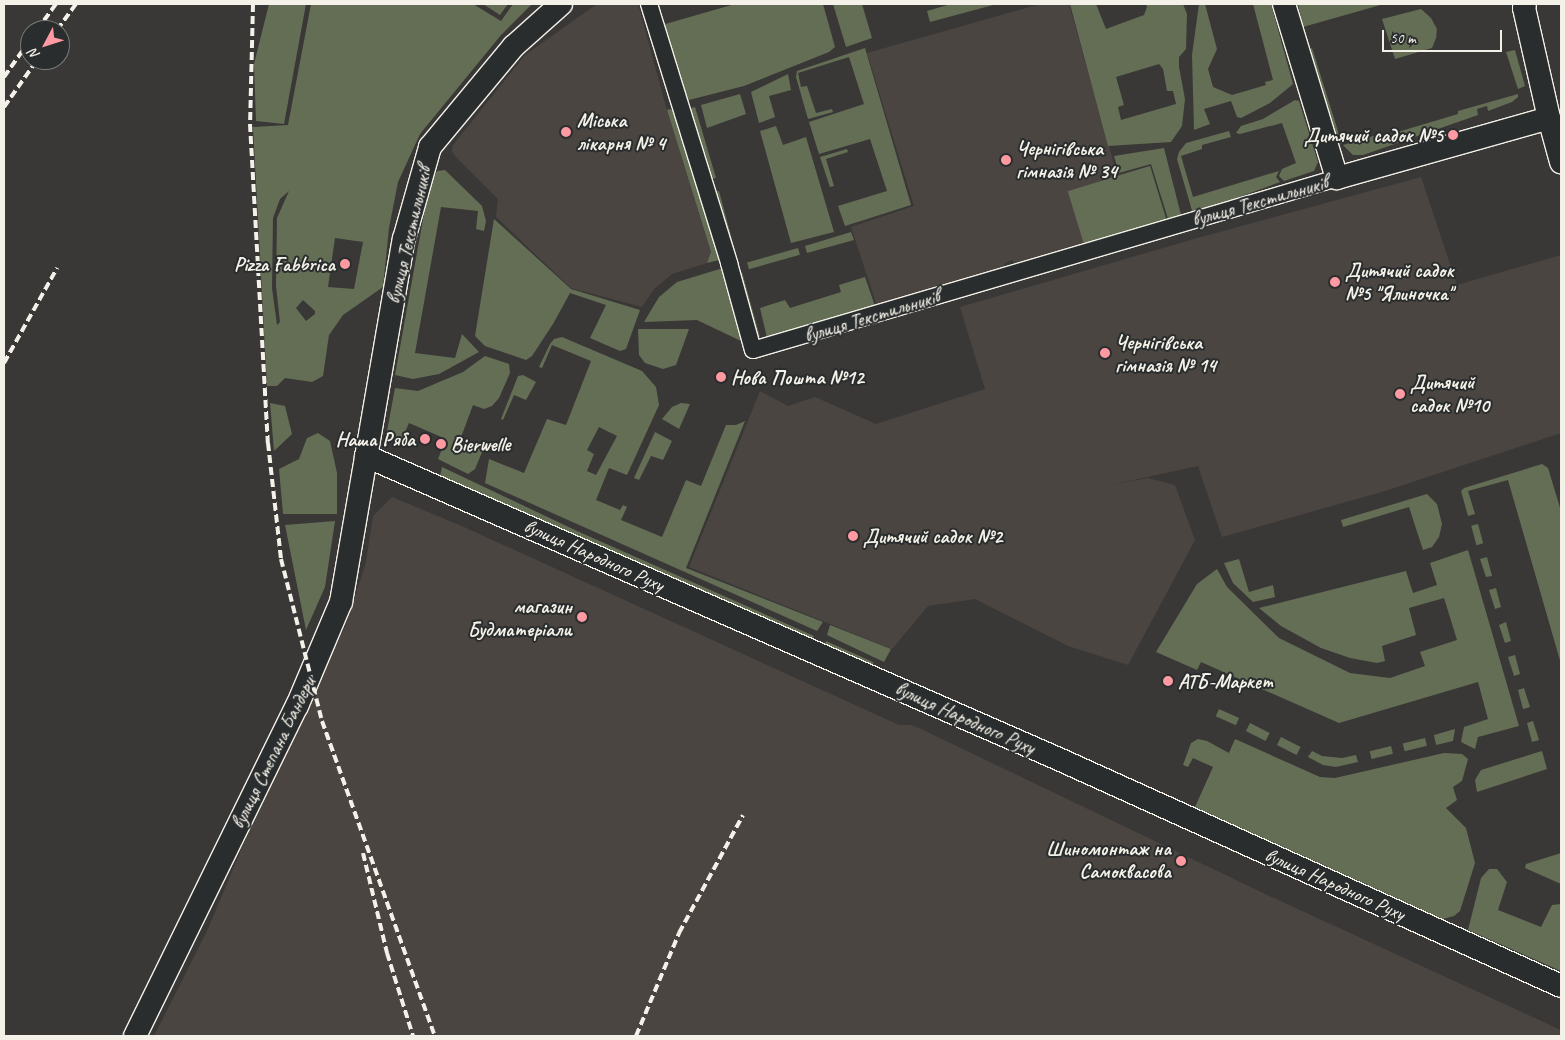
<!DOCTYPE html>
<html>
<head>
<meta charset="utf-8">
<style>
  body { margin:0 }
  #map { position:relative; width:1565px; height:1040px; overflow:hidden; background:#393837; font-family:Caveat,sans-serif }
  div>[style] { position:absolute }
  [style*='--x'] { left:calc(var(--x)*1px); top:calc(var(--y)*1px); width:calc(var(--w)*1px); rotate:calc(var(--a)*1deg) }
  .built>* { inset:0; background:#4b4542 }
  .green>* { inset:0; background:#646e55; transform-origin:0 0 }
  .roads { filter:drop-shadow(1px 0 #f4f1e8) drop-shadow(-1px 0 #f4f1e8) drop-shadow(0 1px #f4f1e8) drop-shadow(0 -1px #f4f1e8) }
  .street>* { height:16px; margin:-8px; padding:0 8px; transform-origin:8px; border-radius:8px; background:#2a2d2e }
  .secondary>* { height:22px; margin:-11px; padding:0 11px; transform-origin:11px; border-radius:11px; background:#2a2d2e }
  .rail>* { height:4px; margin-top:-2px; transform-origin:0; background:repeating-linear-gradient(90deg,#f4f1e8 0 8px,transparent 0 12px) }
  .dots>* { width:14px; height:14px; translate:-50% -50%; box-sizing:border-box; border:2px solid #2a2d2e; border-radius:50% }
  span { translate:-50% -50%; white-space:nowrap; text-align:center; line-height:1.15; -webkit-text-stroke:4px #2a2d2e; paint-order:stroke }
  .poi-label { font-size:20px; color:#f4f1e8; font-weight:700 }
  .left { translate:0 -50%; text-align:left }
  .right { translate:-100% -50%; text-align:right }
  .street-label { font-size:20px; color:#f4f1e8 }
  .frame { position:absolute; inset:0; border:5px solid #f4f1e8; pointer-events:none }
  .north { position:absolute; left:20px; top:20px; width:50px; height:50px; box-sizing:border-box; background:#2a2d2e; border:1px solid #7b7b78; border-radius:50%; rotate:230deg; font-size:14px; font-weight:700; line-height:20px; text-align:center; color:#f4f1e8 }
  .north::after { content:''; display:block; margin:auto; width:18px; height:22px; background:#ff9aa2; clip-path:polygon(50% 0,100% 100%,50% 72%,0 100%) }
  .scale { position:absolute; left:1382px; top:30px; width:120px; height:22px; box-sizing:border-box; border:2px solid #f4f1e8; border-top:0; padding-left:6px; font-size:15px; line-height:18px; white-space:nowrap; color:#f4f1e8; -webkit-text-stroke:4px #2a2d2e; paint-order:stroke }
</style>
</head>
<body>
<div id="map">
  <div class="built">
    <i style="clip-path:polygon(597px 4px,638px 4px,666px 107px,711px 253px,707px 263px,672px 274px,654px 289px,642px 307px,571px 288px,496px 217px,498px 199px,455px 156px,452px 151px,453px 145px,525px 55px)"></i>
    <i style="clip-path:polygon(1040px 4px,1069px 4px,1117px 175px,1150px 166px,1167px 223px,1017px 266px,1012px 260px,1005px 263px,1003px 270px,877px 306px,851px 227px,914px 206px,867px 53px)"></i>
    <i style="clip-path:polygon(1421px 177px,1457px 285px,1561px 255px,1561px 433px,1385px 491px,1222px 537px,1198px 466px,1110px 485px,1148px 478px,1175px 485px,1195px 540px,1128px 665px,1068px 646px,975px 599px,928px 606px,892px 649px,689px 567px,760px 391px,788px 406px,815px 397px,876px 424px,985px 389px,960px 307px,1201px 237px)"></i>
    <i style="clip-path:polygon(392px 497px,464px 527px,899px 725px,911px 725px,919px 728px,1263px 893px,1561px 1030px,1561px 1036px,154px 1036px,207px 931px,275px 769px,346px 625px,366px 562px,373px 516px)"></i>
  </div>
  <div class="green">
    <i style="clip-path:polygon(269px 4px,306px 4px,284px 124px,256px 121px,254px 64px)"></i>
    <i style="clip-path:polygon(evenodd,311px 4px,473px 4px,501px 21px,513px 4px,532px 4px,501px 35px,420px 134px,398px 182px,389px 228px,383px 287px,343px 315px,329px 335px,323px 376px,312px 382px,285px 378px,277px 386px,267px 386px,253px 127px,288px 125px,311px 4px,289px 191px,277px 218px,276px 286px,280px 322px,277px 325px,272px 288px,273px 218px,280px 199px,289px 191px,311px 4px,335px 238px,363px 242px,354px 289px,328px 287px,335px 238px,311px 4px,303px 300px,315px 311px,315px 314px,306px 321px,296px 308px,303px 300px)"></i>
    <i style="clip-path:polygon(483px 4px,508px 4px,500px 15px)"></i>
    <i style="clip-path:polygon(735px 4px,823px 4px,835px 47px,829px 52px,744px 86px,685px 101px,662px 25px)"></i>
    <i style="clip-path:polygon(833px 4px,862px 4px,872px 38px,846px 47px)"></i>
    <i style="clip-path:polygon(951px 4px,997px 4px,930px 22px,927px 11px)"></i>
    <i style="clip-path:polygon(evenodd,1070px 4px,1096px 4px,1106px 29px,1144px 15px,1147px 7px,1146px 4px,1183px 4px,1187px 14px,1186px 49px,1179px 57px,1179px 67px,1185px 99px,1182px 126px,1171px 142px,1108px 146px,1070px 4px,1159px 64px,1163px 69px,1167px 91px,1173px 91px,1176px 104px,1121px 120px,1118px 107px,1124px 105px,1116px 77px,1159px 64px)"></i>
    <i style="clip-path:polygon(1199px 4px,1205px 4px,1217px 49px,1208px 69px,1213px 87px,1232px 95px,1266px 85px,1265px 82px,1273px 80px,1253px 4px,1271px 4px,1293px 84px,1270px 103px,1241px 118px,1237px 117px,1231px 101px,1204px 109px,1210px 124px,1194px 130px,1192px 55px)"></i>
    <i style="clip-path:polygon(1298px 4px,1384px 4px,1303px 27px)"></i>
    <i style="clip-path:polygon(1421px 9px,1431px 18px,1437px 29px,1436px 38px,1432px 48px,1395px 59px,1382px 19px)"></i>
    <i style="clip-path:polygon(865px 48px,911px 205px,845px 226px,838px 206px,887px 191px,870px 139px,819px 154px,809px 122px,864px 104px,849px 57px,798px 73px,801px 87px,807px 86px,816px 113px,832px 109px,833px 112px,808px 119px,796px 77px,797px 71px)"></i>
    <i style="clip-path:polygon(1312px 48px,1342px 144px,1339px 143px,1310px 49px)"></i>
    <i style="clip-path:polygon(1515px 50px,1525px 86px,1518px 89px,1506px 52px)"></i>
    <i style="clip-path:polygon(788px 74px,791px 90px,769px 96px,775px 117px,759px 123px,751px 92px)"></i>
    <i style="clip-path:polygon(740px 94px,746px 114px,707px 128px,701px 105px)"></i>
    <i style="clip-path:polygon(1518px 94px,1518px 97px,1512px 102px,1488px 111px,1487px 106px,1477px 109px,1478px 115px,1363px 155px,1353px 155px,1343px 145px,1380px 134px,1381px 137px,1458px 114px,1458px 111px)"></i>
    <i style="clip-path:polygon(1295px 100px,1299px 101px,1318px 162px,1314px 171px,1284px 181px,1279px 176px,1282px 169px,1296px 163px,1282px 123px,1240px 134px,1236px 133px,1241px 126px,1263px 119px)"></i>
    <i style="clip-path:polygon(695px 107px,716px 178px,710px 179px,688px 109px)"></i>
    <i style="clip-path:polygon(670px 109px,675px 111px,721px 256px,719px 260px,707px 263px,711px 252px,667px 110px)"></i>
    <i style="clip-path:polygon(776px 126px,783px 145px,806px 137px,834px 232px,791px 243px,760px 131px)"></i>
    <i style="clip-path:polygon(1229px 131px,1231px 137px,1202px 145px,1202px 149px,1181px 156px,1193px 197px,1279px 171px,1276px 177px,1280px 182px,1193px 214px,1177px 159px,1179px 152px,1186px 143px)"></i>
    <i style="clip-path:polygon(1164px 148px,1182px 219px,1169px 222px,1151px 164px,1119px 173px,1114px 156px)"></i>
    <i style="clip-path:polygon(847px 149px,848px 152px,826px 159px,834px 186px,830px 187px,820px 157px)"></i>
    <i style="left:1150px;top:166px;width:59px;height:86px;rotate:73deg"></i>
    <i style="clip-path:polygon(445px 170px,482px 206px,486px 221px,484px 231px,476px 229px,478px 211px,441px 207px,415px 353px,455px 358px,462px 334px,479px 352px,439px 374px,413px 379px,395px 375px,429px 186px,437px 171px)"></i>
    <i style="left:719px;top:191px;width:65px;height:5px;rotate:75deg"></i>
    <i style="clip-path:polygon(494px 219px,571px 289px,640px 310px,626px 349px,620px 351px,590px 338px,606px 305px,570px 293px,553px 324px,532px 356px,526px 360px,485px 346px,475px 336px)"></i>
    <i style="clip-path:polygon(851px 232px,854px 240px,807px 253px,805px 246px)"></i>
    <i style="left:798px;top:248px;width:7px;height:53px;rotate:74deg"></i>
    <i style="clip-path:polygon(723px 268px,745px 338px,741px 341px,697px 320px,644px 322px,659px 297px,677px 282px)"></i>
    <i style="clip-path:polygon(742px 272px,760px 337px,755px 334px,736px 274px)"></i>
    <i style="clip-path:polygon(865px 277px,875px 306px,767px 338px,760px 308px,785px 300px,790px 308px,841px 292px,839px 285px)"></i>
    <i style="clip-path:polygon(638px 329px,689px 329px,676px 365px,663px 369px,645px 363px,639px 355px)"></i>
    <i style="clip-path:polygon(evenodd,562px 337px,642px 371px,656px 387px,659px 405px,627px 475px,609px 468px,596px 500px,620px 510px,623px 505px,627px 507px,621px 520px,662px 537px,686px 480px,701px 486px,726px 425px,736px 425px,745px 421px,686px 568px,823px 622px,817px 631px,485px 483px,489px 459px,524px 473px,547px 419px,566px 425px,591px 361px,552px 345px,542px 368px,539px 367px,550px 344px,554px 339px,562px 337px,599px 427px,617px 436px,596px 475px,587px 471px,594px 454px,587px 450px,599px 427px)"></i>
    <i style="clip-path:polygon(485px 356px,509px 364px,510px 373px,499px 398px,492px 406px,484px 409px,473px 405px,460px 440px,483px 450px,475px 469px,468px 474px,438px 459px,446px 439px,409px 423px,401px 441px,389px 435px,387px 431px,395px 388px,418px 391px,463px 372px)"></i>
    <i style="clip-path:polygon(523px 375px,536px 382px,526px 400px,514px 395px,503px 420px,501px 419px,518px 376px)"></i>
    <i style="clip-path:polygon(270px 403px,285px 406px,292px 434px,274px 451px)"></i>
    <i style="clip-path:polygon(681px 403px,690px 404px,679px 429px,662px 419px,672px 407px)"></i>
    <i style="clip-path:polygon(655px 432px,672px 441px,663px 460px,651px 456px,639px 480px,634px 478px)"></i>
    <i style="clip-path:polygon(318px 433px,330px 441px,337px 473px,337px 514px,283px 514px,279px 469px,299px 459px,307px 438px)"></i>
    <i style="clip-path:polygon(1542px 464px,1548px 468px,1561px 511px,1561px 664px,1508px 480px,1468px 491px,1475px 514px,1468px 516px,1461px 491px,1464px 488px)"></i>
    <i style="clip-path:polygon(442px 467px,577px 531px,814px 636px,810px 642px,440px 476px)"></i>
    <i style="clip-path:polygon(1427px 494px,1437px 504px,1442px 524px,1439px 537px,1432px 547px,1423px 550px,1409px 507px,1343px 527px,1341px 520px)"></i>
    <i style="clip-path:polygon(335px 521px,325px 587px,306px 630px,285px 525px)"></i>
    <i style="left:1478px;top:524px;width:20px;height:7px;rotate:75deg"></i>
    <i style="clip-path:polygon(1468px 550px,1519px 726px,1478px 737px,1475px 749px,1461px 742px,1464px 727px,1488px 719px,1478px 682px,1339px 723px,1201px 662px,1197px 670px,1156px 652px,1197px 584px,1217px 569px,1227px 587px,1279px 638px,1350px 673px,1390px 678px,1425px 666px,1420px 652px,1457px 640px,1444px 598px,1409px 608px,1416px 635px,1382px 646px,1385px 661px,1377px 663px,1350px 658px,1321px 648px,1281px 626px,1259px 608px,1406px 571px,1413px 593px,1437px 585px,1430px 563px)"></i>
    <i style="clip-path:polygon(1487px 557px,1492px 576px,1486px 577px,1480px 559px)"></i>
    <i style="clip-path:polygon(1239px 559px,1249px 592px,1273px 585px,1275px 597px,1253px 602px,1233px 583px,1224px 563px)"></i>
    <i style="clip-path:polygon(1496px 588px,1501px 607px,1495px 609px,1489px 590px)"></i>
    <i style="clip-path:polygon(1506px 622px,1511px 641px,1505px 643px,1499px 625px)"></i>
    <i style="clip-path:polygon(830px 625px,891px 649px,884px 662px,827px 635px)"></i>
    <i style="left:826px;top:641px;width:52px;height:7px;rotate:24deg"></i>
    <i style="clip-path:polygon(1515px 655px,1520px 674px,1514px 676px,1508px 657px)"></i>
    <i style="clip-path:polygon(1524px 688px,1530px 707px,1523px 709px,1518px 690px)"></i>
    <i style="left:1219px;top:709px;width:22px;height:8px;rotate:24deg"></i>
    <i style="clip-path:polygon(1533px 721px,1539px 740px,1532px 742px,1527px 723px)"></i>
    <i style="left:1250px;top:723px;width:22px;height:9px;rotate:27deg"></i>
    <i style="clip-path:polygon(1455px 729px,1453px 741px,1436px 745px,1434px 735px)"></i>
    <i style="left:1281px;top:737px;width:22px;height:9px;rotate:27deg"></i>
    <i style="left:1425px;top:738px;width:8px;height:23px;rotate:76deg"></i>
    <i style="clip-path:polygon(1198px 739px,1207px 741px,1229px 753px,1235px 739px,1320px 777px,1335px 778px,1444px 753px,1462px 754px,1468px 759px,1462px 781px,1453px 787px,1457px 800px,1446px 808px,1466px 828px,1475px 863px,1460px 911px,1454px 916px,1443px 919px,1195px 807px,1213px 767px,1193px 758px,1188px 767px,1183px 765px,1191px 743px)"></i>
    <i style="left:1391px;top:746px;width:8px;height:22px;rotate:76deg"></i>
    <i style="clip-path:polygon(1312px 751px,1322px 756px,1342px 758px,1356px 755px,1358px 762px,1336px 767px,1323px 765px,1308px 757px)"></i>
    <i style="clip-path:polygon(1542px 751px,1547px 769px,1477px 792px,1475px 780px,1481px 770px)"></i>
    <i style="clip-path:polygon(1561px 853px,1561px 884px,1525px 868px,1526px 864px)"></i>
    <i style="clip-path:polygon(1489px 869px,1497px 869px,1507px 882px,1498px 910px,1541px 927px,1552px 905px,1561px 904px,1561px 971px,1468px 930px,1481px 878px)"></i>
  </div>
  <div class="roads">
    <div class="street">
      <i style="--x:649;--y:4;--w:271;--a:72.8"></i>
      <i style="--x:729;--y:263;--w:90;--a:74.6"></i>
      <i style="--x:753;--y:350;--w:609;--a:-16.41"></i>
    </div>
    <div class="secondary">
      <i style="--x:1284;--y:4;--w:182;--a:73.1"></i>
      <i style="--x:1337;--y:178;--w:220;--a:-15.8"></i>
      <i style="--x:1525;--y:4;--w:4;--a:104"></i>
      <i style="--x:1524;--y:8;--w:113;--a:77.2"></i>
      <i style="--x:1549;--y:118;--w:46;--a:74.7"></i>
      <i style="--x:366;--y:456;--w:761;--a:23.63"></i>
      <i style="--x:1063;--y:761;--w:546;--a:24.31"></i>
      <i style="--x:135;--y:1036;--w:368;--a:-63.9"></i>
      <i style="--x:297;--y:706;--w:113;--a:-67.1"></i>
      <i style="--x:341;--y:602;--w:368;--a:-80.2"></i>
      <i style="--x:404;--y:239;--w:96;--a:-74.2"></i>
      <i style="--x:430;--y:147;--w:131;--a:-50.3"></i>
      <i style="--x:514;--y:46;--w:63;--a:-41.8"></i>
    </div>
  </div>
  <div class="rail">
    <i style="--x:253;--y:4;--w:120;--a:91.4"></i>
    <i style="--x:250;--y:124;--w:320;--a:86.8"></i>
    <i style="--x:268;--y:443;--w:117;--a:83.6"></i>
    <i style="--x:281;--y:559;--w:167;--a:75.8"></i>
    <i style="--x:322;--y:721;--w:335;--a:70.3"></i>
    <i style="--x:37;--y:30;--w:32;--a:-54"></i>
    <i style="--x:57;--y:30;--w:32;--a:-54"></i>
    <i style="--x:4;--y:77;--w:45;--a:-54.9"></i>
    <i style="--x:4;--y:107;--w:57;--a:-54.9"></i>
    <i style="--x:4;--y:363;--w:109;--a:-60.8"></i>
    <i style="--x:363;--y:853;--w:103;--a:76.5"></i>
    <i style="--x:387;--y:953;--w:87;--a:72.6"></i>
    <i style="--x:636;--y:1036;--w:112;--a:-67.3"></i>
    <i style="--x:679;--y:933;--w:134;--a:-61.5"></i>
  </div>
  <div class="dots">
    <i style="left:566px;top:132px;background:#ff9aa2"></i>
    <i style="left:1453px;top:135px;background:#ff9aa2"></i>
    <i style="left:1006px;top:160px;background:#ff9aa2"></i>
    <i style="left:345px;top:264px;background:#ff9aa2"></i>
    <i style="left:1335px;top:282px;background:#ff9aa2"></i>
    <i style="left:1105px;top:353px;background:#ff9aa2"></i>
    <i style="left:721px;top:377px;background:#ff9aa2"></i>
    <i style="left:1400px;top:394px;background:#ff9aa2"></i>
    <i style="left:425px;top:439px;background:#ff9aa2"></i>
    <i style="left:441px;top:444px;background:#ff9aa2"></i>
    <i style="left:853px;top:536px;background:#ff9aa2"></i>
    <i style="left:582px;top:617px;background:#ff9aa2"></i>
    <i style="left:1168px;top:681px;background:#ff9aa2"></i>
    <i style="left:1181px;top:861px;background:#ff9aa2"></i>
  </div>
  <div class="poi-label">
    <span class="left" style="left:577px;top:132px">Міська<br>лікарня № 4</span>
    <span class="right" style="left:1443px;top:135px">Дитячий садок №5</span>
    <span class="left" style="left:1016px;top:160px">Чернігівська<br>гімназія № 34</span>
    <span class="right" style="left:335px;top:264px">Pizza Fabbrica</span>
    <span class="left" style="left:1345px;top:282px">Дитячий садок<br>№5 "Ялиночка"</span>
    <span class="left" style="left:1115px;top:354px">Чернігівська<br>гімназія № 14</span>
    <span class="left" style="left:731px;top:377px">Нова Пошта №12</span>
    <span class="left" style="left:1410px;top:394px">Дитячий<br>садок №10</span>
    <span class="right" style="left:415px;top:439px">Наша Ряба</span>
    <span class="left" style="left:451px;top:444px">Bierwelle</span>
    <span class="left" style="left:863px;top:536px">Дитячий садок №2</span>
    <span class="right" style="left:572px;top:618px">магазин<br>Будматеріали</span>
    <span class="left" style="left:1178px;top:681px">АТБ-Маркет</span>
    <span class="right" style="left:1171px;top:860px">Шиномонтаж на<br>Самоквасова</span>
  </div>
  <div class="street-label">
    <span style="left:1260px;top:201px;rotate:-16deg">вулиця Текстильників</span>
    <span style="left:409px;top:235px;rotate:-77deg">вулиця Текстильників</span>
    <span style="left:872px;top:316px;rotate:-17deg">вулиця Текстильників</span>
    <span style="left:594px;top:555px;rotate:24deg">вулиця Народного Руху</span>
    <span style="left:965px;top:718px;rotate:24deg">вулиця Народного Руху</span>
    <span style="left:273px;top:753px;rotate:-64deg">вулиця Степана Бандери</span>
    <span style="left:1335px;top:884px;rotate:24deg">вулиця Народного Руху</span>
  </div>
  <div class="frame"></div>
  <div class="north">N</div>
  <div class="scale">50 m</div>
</div>
</body>
</html>
